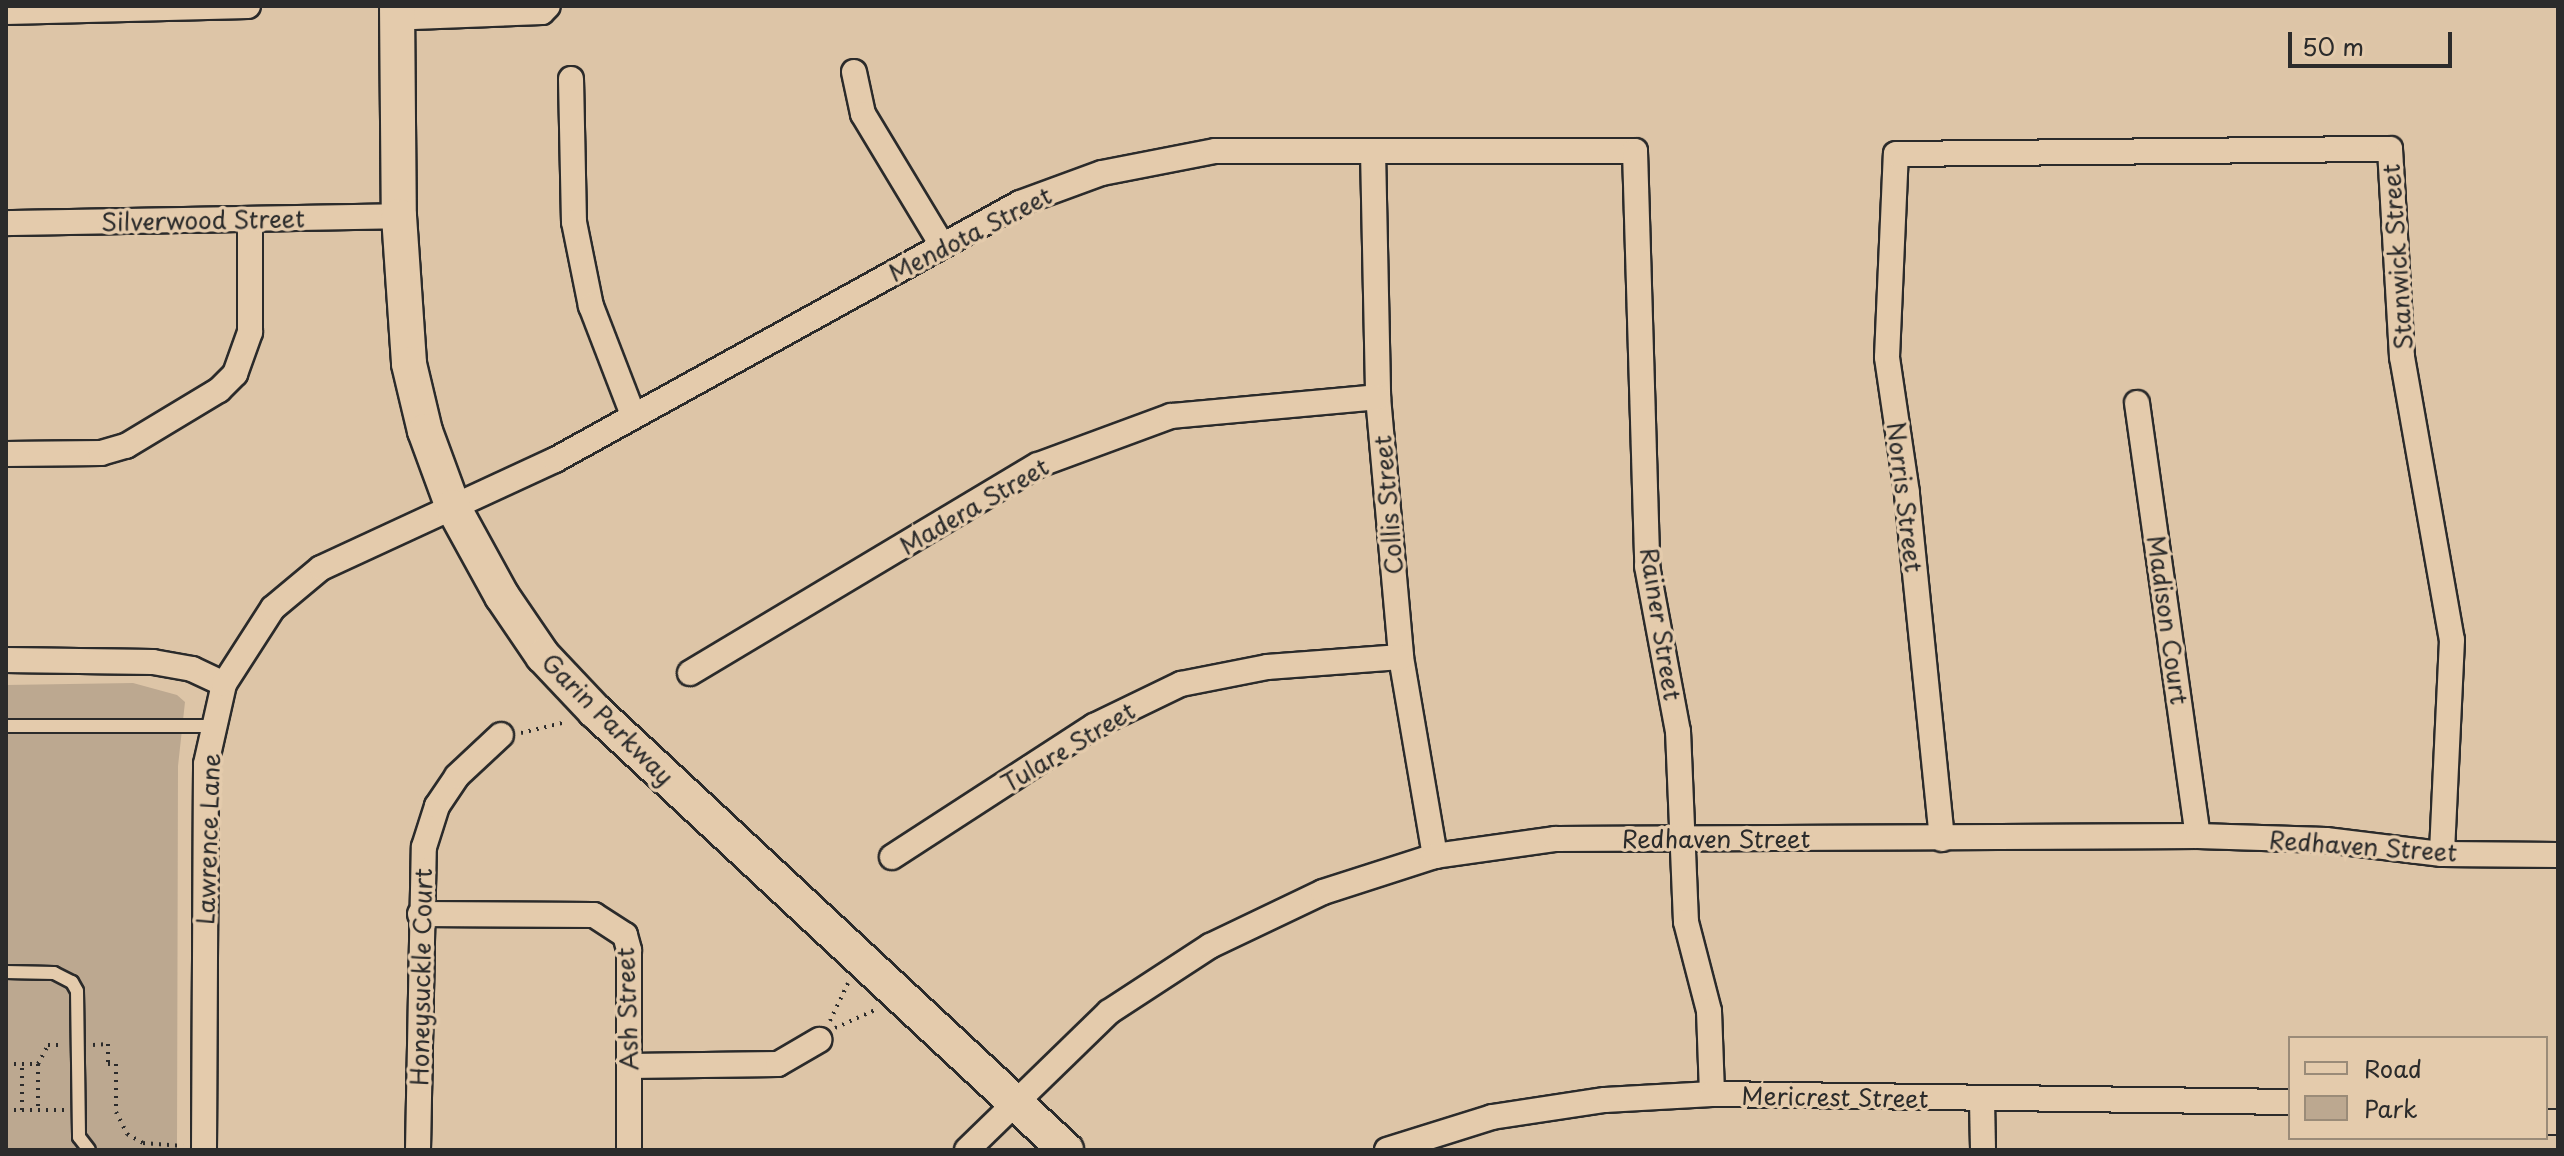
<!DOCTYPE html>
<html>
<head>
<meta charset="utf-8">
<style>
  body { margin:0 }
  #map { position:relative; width:2564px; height:1156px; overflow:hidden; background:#ddc5a7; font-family:"Playpen Sans",sans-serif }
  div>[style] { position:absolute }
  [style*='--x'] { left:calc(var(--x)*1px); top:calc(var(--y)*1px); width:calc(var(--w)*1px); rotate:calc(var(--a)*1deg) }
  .green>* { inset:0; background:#bca890 }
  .path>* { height:4px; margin-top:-2px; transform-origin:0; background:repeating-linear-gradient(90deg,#2b2b2b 0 2px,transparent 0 8px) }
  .roads { filter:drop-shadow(2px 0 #2b2b2b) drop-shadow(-2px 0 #2b2b2b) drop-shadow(0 2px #2b2b2b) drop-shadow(0 -2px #2b2b2b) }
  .lane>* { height:12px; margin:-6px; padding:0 6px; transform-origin:6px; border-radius:6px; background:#e4cbac }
  .street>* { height:24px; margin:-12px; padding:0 12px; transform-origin:12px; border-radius:12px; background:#e4cbac }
  .secondary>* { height:34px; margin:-17px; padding:0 17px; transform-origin:17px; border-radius:17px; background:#e4cbac }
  span { translate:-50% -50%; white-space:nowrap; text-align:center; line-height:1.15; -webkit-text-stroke:7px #e4cbac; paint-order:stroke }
  .street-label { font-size:24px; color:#2b2b2b }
  .frame { position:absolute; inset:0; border:8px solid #2b2b2b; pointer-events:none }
  .legend { position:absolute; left:2288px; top:1036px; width:260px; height:104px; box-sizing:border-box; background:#e4cbac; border:2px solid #9a8b78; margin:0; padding:10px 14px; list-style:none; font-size:24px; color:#2b2b2b }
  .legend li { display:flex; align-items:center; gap:16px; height:40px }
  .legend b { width:40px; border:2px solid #9a8b78 }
  .scale { position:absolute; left:2288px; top:32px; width:164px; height:36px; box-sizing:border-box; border:4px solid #2b2b2b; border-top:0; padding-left:10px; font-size:24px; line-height:28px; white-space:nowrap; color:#2b2b2b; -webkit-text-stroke:6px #e4cbac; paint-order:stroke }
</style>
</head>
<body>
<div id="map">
  <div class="green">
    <i style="clip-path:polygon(133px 683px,177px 695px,185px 702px,178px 766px,177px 1150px,6px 1150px,6px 685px)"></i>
  </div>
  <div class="path">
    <i style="--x:521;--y:733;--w:46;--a:-13.7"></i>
    <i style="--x:830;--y:1021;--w:42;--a:-64.7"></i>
    <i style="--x:835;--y:1028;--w:46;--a:-24.3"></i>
    <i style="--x:93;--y:1045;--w:15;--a:-4"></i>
    <i style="--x:108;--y:1044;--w:20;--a:90"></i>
    <i style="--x:108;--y:1064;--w:8;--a:0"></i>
    <i style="--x:116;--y:1064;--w:48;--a:90"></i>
    <i style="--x:116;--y:1112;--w:25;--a:63"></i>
    <i style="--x:127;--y:1134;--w:18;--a:29"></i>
    <i style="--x:143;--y:1143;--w:40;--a:4.3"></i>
    <i style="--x:6;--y:1064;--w:32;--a:0"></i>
    <i style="--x:38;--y:1064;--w:21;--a:-62"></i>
    <i style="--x:48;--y:1045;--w:16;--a:0"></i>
    <i style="--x:38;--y:1064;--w:46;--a:90"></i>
    <i style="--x:6;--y:1110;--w:58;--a:0"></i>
    <i style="--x:22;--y:1110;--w:45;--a:-90"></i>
  </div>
  <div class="roads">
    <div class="lane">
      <i style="--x:6;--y:726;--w:208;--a:0"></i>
      <i style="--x:6;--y:972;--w:48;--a:1.2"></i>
      <i style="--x:54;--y:973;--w:20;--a:27"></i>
      <i style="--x:72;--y:982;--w:10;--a:61"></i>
      <i style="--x:77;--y:991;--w:146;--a:89.2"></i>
      <i style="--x:79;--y:1137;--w:16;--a:52"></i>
    </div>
    <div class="street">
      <i style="--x:401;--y:6;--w:16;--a:43"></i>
      <i style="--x:413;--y:17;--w:129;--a:-2.2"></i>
      <i style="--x:542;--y:12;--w:8;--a:-45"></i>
      <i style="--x:6;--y:12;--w:242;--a:-1.4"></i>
      <i style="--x:854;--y:72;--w:43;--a:77.9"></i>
      <i style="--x:863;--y:114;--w:153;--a:58.9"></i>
      <i style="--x:571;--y:79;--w:143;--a:88.8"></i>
      <i style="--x:574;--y:222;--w:86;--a:78.6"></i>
      <i style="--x:591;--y:306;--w:117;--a:68.9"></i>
      <i style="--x:1373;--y:151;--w:246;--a:88.8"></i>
      <i style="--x:1378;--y:397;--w:261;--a:84.9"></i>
      <i style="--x:1401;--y:657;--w:202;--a:80.3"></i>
      <i style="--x:6;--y:223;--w:393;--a:-1"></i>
      <i style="--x:2137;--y:403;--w:437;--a:82"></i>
      <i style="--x:6;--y:454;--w:95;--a:-0.6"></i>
      <i style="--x:101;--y:453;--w:26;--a:-16"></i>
      <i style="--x:126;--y:446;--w:109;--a:-31.1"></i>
      <i style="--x:219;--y:390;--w:23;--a:-45"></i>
      <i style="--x:235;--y:374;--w:45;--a:-70.3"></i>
      <i style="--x:250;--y:332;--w:112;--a:-90"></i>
      <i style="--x:6;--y:660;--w:147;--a:0.8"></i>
      <i style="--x:153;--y:662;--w:40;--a:10"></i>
      <i style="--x:192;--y:669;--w:35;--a:25"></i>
      <i style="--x:690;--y:673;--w:405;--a:-30.9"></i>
      <i style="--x:1038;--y:465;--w:142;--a:-20.2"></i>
      <i style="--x:1171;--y:416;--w:208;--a:-5.2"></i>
      <i style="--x:1942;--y:839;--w:348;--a:-95.8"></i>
      <i style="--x:1907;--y:493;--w:137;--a:-98.4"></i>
      <i style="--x:1887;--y:357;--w:203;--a:-87.5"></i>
      <i style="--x:1896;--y:154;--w:494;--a:-0.6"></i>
      <i style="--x:2390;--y:149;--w:208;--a:86.7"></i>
      <i style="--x:2402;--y:357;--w:287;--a:80"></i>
      <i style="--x:2452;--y:640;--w:214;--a:92.7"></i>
      <i style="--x:892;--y:857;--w:241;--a:-33"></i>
      <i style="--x:1094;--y:726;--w:97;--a:-25.8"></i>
      <i style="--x:1181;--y:684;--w:88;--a:-11.2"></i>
      <i style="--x:1267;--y:667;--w:134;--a:-4.3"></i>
      <i style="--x:420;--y:914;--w:174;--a:0.3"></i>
      <i style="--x:594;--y:915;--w:37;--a:33"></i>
      <i style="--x:625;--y:935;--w:16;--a:75"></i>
      <i style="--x:629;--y:950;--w:200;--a:90"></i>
      <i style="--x:629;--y:1066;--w:149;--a:-0.8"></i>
      <i style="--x:778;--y:1064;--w:48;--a:-30.3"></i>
      <i style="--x:1982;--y:1101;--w:49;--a:88.8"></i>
      <i style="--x:2546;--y:1122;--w:12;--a:0"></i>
      <i style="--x:204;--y:1150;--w:386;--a:-89.7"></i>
      <i style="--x:206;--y:764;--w:82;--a:-77.3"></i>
      <i style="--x:224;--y:684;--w:90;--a:-57.2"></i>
      <i style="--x:273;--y:608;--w:62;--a:-39.8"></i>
      <i style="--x:321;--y:568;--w:258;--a:-24.8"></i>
      <i style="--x:555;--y:460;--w:531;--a:-28.93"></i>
      <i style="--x:1020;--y:203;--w:87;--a:-20.1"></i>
      <i style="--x:1102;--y:173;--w:115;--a:-11"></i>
      <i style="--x:1215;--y:151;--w:420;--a:0"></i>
      <i style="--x:1635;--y:151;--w:415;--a:88.3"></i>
      <i style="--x:1647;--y:566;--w:168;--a:79.4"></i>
      <i style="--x:1678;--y:731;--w:191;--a:87.6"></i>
      <i style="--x:1686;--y:922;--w:92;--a:75.5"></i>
      <i style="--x:1709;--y:1011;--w:83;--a:87.9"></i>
      <i style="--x:418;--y:1150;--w:303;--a:-88.9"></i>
      <i style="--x:424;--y:847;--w:43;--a:-72.4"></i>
      <i style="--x:437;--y:806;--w:36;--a:-56"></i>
      <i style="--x:457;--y:776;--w:60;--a:-43"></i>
      <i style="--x:967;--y:1150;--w:198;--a:-44.2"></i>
      <i style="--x:1109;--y:1012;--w:121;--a:-33.2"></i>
      <i style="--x:1210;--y:946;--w:125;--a:-25.5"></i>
      <i style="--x:1323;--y:892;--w:118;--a:-17.8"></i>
      <i style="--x:1435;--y:856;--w:121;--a:-8.1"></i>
      <i style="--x:1555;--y:839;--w:643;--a:-0.27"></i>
      <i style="--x:2198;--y:836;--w:128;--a:1.8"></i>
      <i style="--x:2326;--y:840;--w:117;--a:6.9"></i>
      <i style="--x:2442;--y:854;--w:116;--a:0.5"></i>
      <i style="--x:1387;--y:1150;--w:110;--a:-17.4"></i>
      <i style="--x:1492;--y:1117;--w:114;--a:-8.6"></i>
      <i style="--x:1605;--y:1100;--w:107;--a:-3.2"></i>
      <i style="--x:1712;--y:1094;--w:578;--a:0.79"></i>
    </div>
    <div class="secondary">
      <i style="--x:397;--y:6;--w:210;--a:89.5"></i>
      <i style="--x:399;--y:216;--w:148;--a:86.1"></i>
      <i style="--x:409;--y:364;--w:69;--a:76.6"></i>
      <i style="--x:425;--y:431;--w:81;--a:69.8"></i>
      <i style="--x:453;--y:507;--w:102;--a:61.2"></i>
      <i style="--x:502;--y:596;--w:73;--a:55.7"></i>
      <i style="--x:543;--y:656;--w:76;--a:46.6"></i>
      <i style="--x:595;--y:711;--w:644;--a:42.99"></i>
    </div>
  </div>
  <div class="street-label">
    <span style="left:203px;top:220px;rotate:-1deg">Silverwood Street</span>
    <span style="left:970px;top:234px;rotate:-27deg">Mendota Street</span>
    <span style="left:2397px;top:257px;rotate:-94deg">Stanwick Street</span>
    <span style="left:1905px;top:497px;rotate:83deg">Norris Street</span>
    <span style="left:1388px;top:505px;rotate:-95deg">Collis Street</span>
    <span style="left:974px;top:506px;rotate:-30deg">Madera Street</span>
    <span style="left:2168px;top:620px;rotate:82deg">Madison Court</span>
    <span style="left:1661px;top:624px;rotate:81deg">Rainer Street</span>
    <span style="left:608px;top:719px;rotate:45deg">Garin Parkway</span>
    <span style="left:1068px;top:747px;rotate:-31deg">Tulare Street</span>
    <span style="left:208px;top:839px;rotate:-88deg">Lawrence Lane</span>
    <span style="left:1716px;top:839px">Redhaven Street</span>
    <span style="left:2363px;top:846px;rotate:4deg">Redhaven Street</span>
    <span style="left:421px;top:977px;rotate:-89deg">Honeysuckle Court</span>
    <span style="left:627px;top:1009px;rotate:-92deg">Ash Street</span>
    <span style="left:1835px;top:1097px;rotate:1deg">Mericrest Street</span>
  </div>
  <div class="frame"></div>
  <ul class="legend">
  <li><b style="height:10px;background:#e4cbac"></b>Road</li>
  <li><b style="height:22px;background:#bca890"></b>Park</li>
  </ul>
  <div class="scale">50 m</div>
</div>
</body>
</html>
